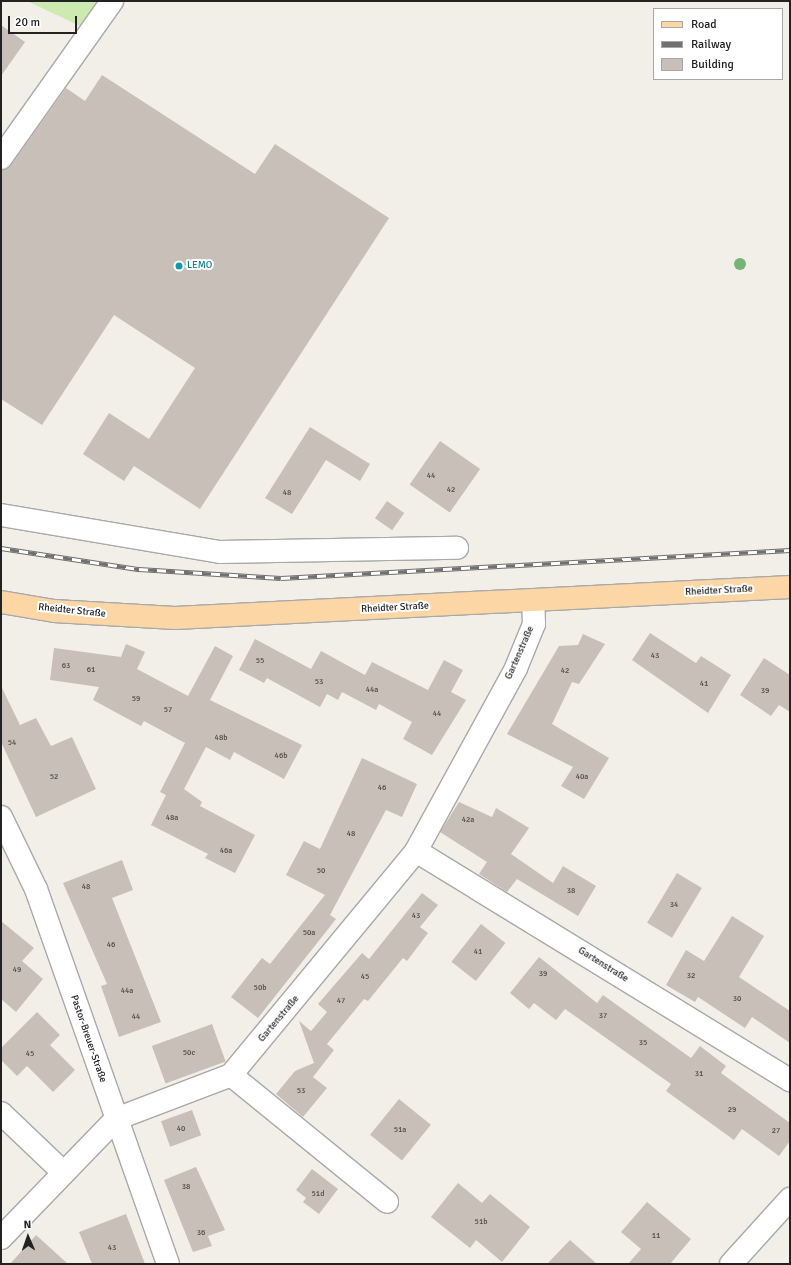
<!DOCTYPE html>
<html>
<head>
<meta charset="utf-8">
<style>
  body { margin:0 }
  #map { position:relative; width:791px; height:1265px; overflow:hidden; background:#f2efe9; font-family:Signika,sans-serif }
  div>[style] { position:absolute }
  [style*='--x'] { left:calc(var(--x)*1px); top:calc(var(--y)*1px); width:calc(var(--w)*1px); rotate:calc(var(--a)*1deg) }
  .grass>* { inset:0; background:#cdebb0 }
  .building>* { inset:0; background:#c7bfb8; transform-origin:0 0 }
  .roads { filter:drop-shadow(1px 0 #a9a9a9) drop-shadow(-1px 0 #a9a9a9) drop-shadow(0 1px #a9a9a9) drop-shadow(0 -1px #a9a9a9) }
  .minor>* { height:22px; margin:-11px; padding:0 11px; transform-origin:11px; border-radius:11px; background:#fff }
  .major>* { height:22px; margin:-11px; padding:0 11px; transform-origin:11px; border-radius:11px; background:#fcd6a4 }
  .rail>* { height:4.5px; margin-top:-2.25px; transform-origin:0; background:repeating-linear-gradient(90deg,#fff 0 9px,#707070 0 18px); box-sizing:border-box; border-block:1px solid #707070 }
  .trees>* { width:12px; height:12px; margin:-6px; border-radius:50%; background:#74b475 }
  .dots>* { width:11px; height:11px; translate:-50% -50%; box-sizing:border-box; border:2px solid #fff; border-radius:50% }
  span { translate:-50% -50%; white-space:nowrap; text-align:center; line-height:1.15; -webkit-text-stroke:4px #fff; paint-order:stroke }
  .number-label { font-size:8px; color:#4b4948 }
  .number-label span { -webkit-text-stroke-width:0 }
  .culture-label { font-size:10px; color:#0d838f }
  .left { translate:0 -50%; text-align:left }
  .street-label { font-size:10px; color:#222 }
  .frame { position:absolute; inset:0; border:2px solid #222; pointer-events:none }
  .legend { position:absolute; left:653px; top:8px; width:130px; height:72px; box-sizing:border-box; background:#fff; border:1px solid #a7a7a7; margin:0; padding:5px 7px; list-style:none; font-size:12px; color:#222 }
  .legend li { display:flex; align-items:center; gap:8px; height:20px }
  .legend b { width:20px; border:1px solid #a7a7a7 }
  .north { position:absolute; left:8px; top:1217px; width:40px; height:40px; -webkit-text-stroke:3px #fff; paint-order:stroke; rotate:358deg; font-size:11px; font-weight:700; line-height:16px; text-align:center; color:#222 }
  .north::after { content:''; display:block; margin:auto; width:14px; height:18px; background:#222; clip-path:polygon(50% 0,100% 100%,50% 72%,0 100%) }
  .scale { position:absolute; left:8px; top:16px; width:69px; height:18px; box-sizing:border-box; border:2px solid #222; border-top:0; padding-left:5px; font-size:12px; line-height:14px; white-space:nowrap; color:#222; -webkit-text-stroke:3px #fff; paint-order:stroke }
</style>
</head>
<body>
<div id="map">
  <div class="grass">
    <i style="clip-path:polygon(27px 1px,100px 1px,82px 27px)"></i>
  </div>
  <div class="building">
    <i style="clip-path:polygon(1px 25px,25px 42px,1px 76px)"></i>
    <i style="clip-path:polygon(102px 75px,255px 174px,275px 144px,389px 218px,200px 509px,134px 466px,124px 481px,83px 454px,109px 413px,149px 439px,195px 368px,114px 315px,42px 425px,1px 399px,1px 170px,11px 165px,66px 88px,85px 101px)"></i>
    <i style="clip-path:polygon(310px 427px,370px 464px,360px 481px,326px 460px,292px 514px,265px 498px)"></i>
    <i style="left:440px;top:441px;width:49px;height:53px;rotate:35deg"></i>
    <i style="left:387px;top:501px;width:21px;height:21px;rotate:35deg"></i>
    <i style="clip-path:polygon(650px 633px,696px 663px,701px 656px,731px 675px,708px 713px,632px 660px)"></i>
    <i style="clip-path:polygon(583px 634px,605px 644px,579px 684px,572px 682px,552px 724px,609px 758px,584px 799px,561px 786px,573px 767px,507px 734px,559px 646px,578px 645px)"></i>
    <i style="clip-path:polygon(255px 639px,311px 669px,321px 651px,365px 675px,372px 662px,428px 690px,444px 660px,463px 670px,451px 692px,466px 700px,432px 755px,403px 739px,412px 722px,379px 704px,376px 710px,342px 692px,338px 700px,327px 694px,320px 707px,267px 678px,264px 683px,239px 670px)"></i>
    <i style="clip-path:polygon(126px 644px,145px 652px,137px 669px,188px 696px,215px 646px,233px 656px,210px 700px,302px 745px,284px 779px,234px 752px,230px 760px,206px 747px,184px 789px,202px 802px,200px 806px,255px 835px,235px 873px,205px 858px,208px 854px,151px 825px,166px 795px,160px 792px,185px 743px,144px 721px,141px 726px,93px 700px,99px 687px,50px 680px,54px 648px,121px 657px)"></i>
    <i style="clip-path:polygon(764px 658px,790px 675px,790px 712px,779px 705px,771px 716px,740px 695px)"></i>
    <i style="clip-path:polygon(1px 686px,20px 725px,36px 718px,51px 746px,72px 737px,96px 789px,36px 817px,1px 742px)"></i>
    <i style="clip-path:polygon(362px 758px,417px 784px,402px 817px,386px 810px,330px 915px,336px 919px,258px 1018px,231px 997px,262px 958px,270px 964px,325px 895px,286px 875px,304px 841px,320px 849px)"></i>
    <i style="clip-path:polygon(459px 802px,492px 817px,496px 808px,529px 828px,511px 854px,553px 883px,563px 866px,596px 886px,578px 916px,517px 879px,507px 892px,479px 874px,487px 862px,440px 832px)"></i>
    <i style="clip-path:polygon(122px 860px,133px 890px,112px 898px,161px 1022px,119px 1037px,101px 986px,107px 984px,63px 883px)"></i>
    <i style="left:677px;top:873px;width:29px;height:58px;rotate:31deg"></i>
    <i style="clip-path:polygon(422px 893px,438px 905px,420px 927px,428px 933px,407px 961px,403px 958px,368px 1001px,364px 999px,327px 1044px,334px 1050px,313px 1077px,327px 1088px,303px 1117px,276px 1094px,295px 1071px,314px 1063px,299px 1021px,311px 1031px,327px 1012px,318px 1004px,362px 953px,369px 959px)"></i>
    <i style="clip-path:polygon(732px 916px,764px 936px,739px 977px,790px 1011px,790px 1043px,752px 1017px,745px 1028px,698px 997px,695px 1002px,666px 985px,686px 950px,704px 961px)"></i>
    <i style="clip-path:polygon(1px 921px,34px 948px,22px 961px,43px 979px,16px 1012px,1px 999px)"></i>
    <i style="left:481px;top:924px;width:31px;height:48px;rotate:38deg"></i>
    <i style="clip-path:polygon(539px 957px,597px 1003px,603px 995px,691px 1058px,700px 1046px,726px 1066px,721px 1073px,790px 1123px,790px 1141px,779px 1156px,742px 1129px,734px 1140px,666px 1091px,671px 1084px,565px 1009px,556px 1020px,534px 1003px,529px 1009px,510px 993px)"></i>
    <i style="clip-path:polygon(37px 1012px,60px 1035px,50px 1045px,75px 1070px,53px 1092px,27px 1066px,17px 1076px,1px 1060px,1px 1048px)"></i>
    <i style="left:212px;top:1024px;width:40px;height:64px;rotate:70deg"></i>
    <i style="left:399px;top:1099px;width:41px;height:46px;rotate:39deg"></i>
    <i style="left:192px;top:1110px;width:27px;height:33px;rotate:70deg"></i>
    <i style="clip-path:polygon(196px 1167px,225px 1230px,208px 1236px,212px 1246px,193px 1252px,164px 1180px)"></i>
    <i style="clip-path:polygon(312px 1169px,338px 1189px,319px 1214px,303px 1202px,306px 1198px,296px 1190px)"></i>
    <i style="clip-path:polygon(458px 1183px,482px 1203px,490px 1194px,530px 1227px,502px 1262px,476px 1240px,470px 1248px,431px 1217px)"></i>
    <i style="clip-path:polygon(647px 1202px,691px 1239px,670px 1264px,628px 1264px,641px 1249px,621px 1232px)"></i>
    <i style="clip-path:polygon(126px 1214px,145px 1264px,92px 1264px,79px 1232px)"></i>
    <i style="clip-path:polygon(36px 1235px,68px 1264px,10px 1264px)"></i>
    <i style="clip-path:polygon(570px 1240px,597px 1264px,547px 1264px)"></i>
  </div>
  <div class="roads">
    <div class="minor">
      <i style="--x:1;--y:158;--w:192;--a:-54.7"></i>
      <i style="--x:1;--y:515;--w:222;--a:9.6"></i>
      <i style="--x:220;--y:552;--w:237;--a:-1"></i>
      <i style="--x:1;--y:817;--w:80;--a:64.1"></i>
      <i style="--x:36;--y:889;--w:398;--a:70.6"></i>
      <i style="--x:416;--y:851;--w:209;--a:-61.3"></i>
      <i style="--x:516;--y:668;--w:48;--a:-67.8"></i>
      <i style="--x:534;--y:624;--w:23;--a:-92"></i>
      <i style="--x:231;--y:1075;--w:201;--a:39.1"></i>
      <i style="--x:1;--y:1113;--w:84;--a:43.6"></i>
      <i style="--x:1;--y:1238;--w:165;--a:-46"></i>
      <i style="--x:116;--y:1119;--w:123;--a:-20.9"></i>
      <i style="--x:231;--y:1075;--w:291;--a:-50.4"></i>
      <i style="--x:416;--y:851;--w:439;--a:31.5"></i>
      <i style="--x:731;--y:1264;--w:88;--a:-47.8"></i>
    </div>
    <div class="major">
      <i style="--x:1;--y:602;--w:54;--a:9.6"></i>
      <i style="--x:54;--y:611;--w:121;--a:3.3"></i>
      <i style="--x:175;--y:618;--w:616;--a:-2.89"></i>
    </div>
  </div>
  <div class="rail">
    <i style="--x:1;--y:548;--w:140;--a:8.7"></i>
    <i style="--x:139;--y:569;--w:142;--a:3.6"></i>
    <i style="--x:281;--y:578;--w:510;--a:-3.15"></i>
  </div>
  <div class="trees">
    <i style="left:740px;top:264px"></i>
  </div>
  <div class="dots">
    <i style="left:179px;top:266px;background:#0f9aa8"></i>
  </div>
  <div class="number-label">
    <span style="left:431px;top:476px">44</span>
    <span style="left:451px;top:490px">42</span>
    <span style="left:287px;top:493px">48</span>
    <span style="left:655px;top:656px">43</span>
    <span style="left:260px;top:661px">55</span>
    <span style="left:66px;top:666px">63</span>
    <span style="left:91px;top:670px">61</span>
    <span style="left:565px;top:671px">42</span>
    <span style="left:319px;top:682px">53</span>
    <span style="left:704px;top:684px">41</span>
    <span style="left:372px;top:690px">44a</span>
    <span style="left:765px;top:691px">39</span>
    <span style="left:136px;top:699px">59</span>
    <span style="left:168px;top:710px">57</span>
    <span style="left:437px;top:714px">44</span>
    <span style="left:221px;top:738px">48b</span>
    <span style="left:12px;top:743px">54</span>
    <span style="left:281px;top:756px">46b</span>
    <span style="left:54px;top:777px">52</span>
    <span style="left:582px;top:777px">40a</span>
    <span style="left:382px;top:788px">46</span>
    <span style="left:172px;top:818px">48a</span>
    <span style="left:468px;top:820px">42a</span>
    <span style="left:351px;top:834px">48</span>
    <span style="left:226px;top:851px">46a</span>
    <span style="left:321px;top:871px">50</span>
    <span style="left:86px;top:887px">48</span>
    <span style="left:571px;top:891px">38</span>
    <span style="left:674px;top:905px">34</span>
    <span style="left:416px;top:916px">43</span>
    <span style="left:309px;top:933px">50a</span>
    <span style="left:111px;top:945px">46</span>
    <span style="left:478px;top:952px">41</span>
    <span style="left:17px;top:970px">49</span>
    <span style="left:543px;top:974px">39</span>
    <span style="left:691px;top:976px">32</span>
    <span style="left:365px;top:977px">45</span>
    <span style="left:260px;top:988px">50b</span>
    <span style="left:127px;top:991px">44a</span>
    <span style="left:737px;top:999px">30</span>
    <span style="left:341px;top:1001px">47</span>
    <span style="left:603px;top:1016px">37</span>
    <span style="left:136px;top:1017px">44</span>
    <span style="left:643px;top:1043px">35</span>
    <span style="left:189px;top:1053px">50c</span>
    <span style="left:30px;top:1054px">45</span>
    <span style="left:699px;top:1074px">31</span>
    <span style="left:301px;top:1091px">53</span>
    <span style="left:732px;top:1110px">29</span>
    <span style="left:181px;top:1129px">40</span>
    <span style="left:400px;top:1130px">51a</span>
    <span style="left:776px;top:1131px">27</span>
    <span style="left:186px;top:1187px">38</span>
    <span style="left:318px;top:1194px">51d</span>
    <span style="left:481px;top:1222px">51b</span>
    <span style="left:201px;top:1233px">36</span>
    <span style="left:656px;top:1236px">11</span>
    <span style="left:112px;top:1248px">43</span>
  </div>
  <div class="culture-label">
    <span class="left" style="left:187px;top:266px">LEMO</span>
  </div>
  <div class="street-label">
    <span style="left:719px;top:591px;rotate:-3deg">Rheidter Straße</span>
    <span style="left:395px;top:608px;rotate:-3deg">Rheidter Straße</span>
    <span style="left:72px;top:611px;rotate:6deg">Rheidter Straße</span>
    <span style="left:520px;top:653px;rotate:-66deg">Gartenstraße</span>
    <span style="left:603px;top:965px;rotate:32deg">Gartenstraße</span>
    <span style="left:279px;top:1019px;rotate:-50deg">Gartenstraße</span>
    <span style="left:88px;top:1039px;rotate:71deg">Pastor-Breuer-Straße</span>
  </div>
  <div class="frame"></div>
  <ul class="legend">
  <li><b style="height:5px;background:#fcd6a4"></b>Road</li>
  <li><b style="height:5px;background:#707070"></b>Railway</li>
  <li><b style="height:11px;background:#c7bfb8"></b>Building</li>
  </ul>
  <div class="north">N</div>
  <div class="scale">20 m</div>
</div>
</body>
</html>
